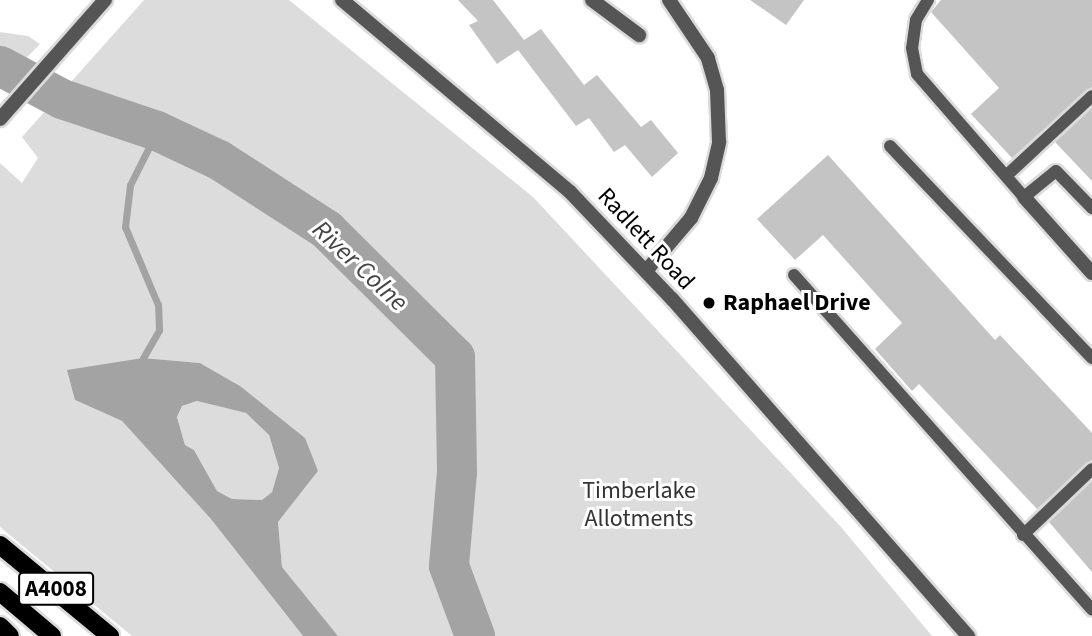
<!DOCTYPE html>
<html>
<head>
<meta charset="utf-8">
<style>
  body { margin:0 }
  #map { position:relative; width:1092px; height:636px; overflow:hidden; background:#fff; font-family:"Source Sans 3",sans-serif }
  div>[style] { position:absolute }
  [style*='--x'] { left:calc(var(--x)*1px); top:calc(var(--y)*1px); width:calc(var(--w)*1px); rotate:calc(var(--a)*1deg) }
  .green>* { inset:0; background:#dcdcdc }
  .water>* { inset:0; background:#a3a3a3 }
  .stream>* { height:7px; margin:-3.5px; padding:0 3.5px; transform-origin:3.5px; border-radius:3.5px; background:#a3a3a3 }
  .river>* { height:40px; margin:-20px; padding:0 20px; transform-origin:20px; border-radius:20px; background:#a3a3a3 }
  .building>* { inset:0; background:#c4c4c4 }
  .roads { filter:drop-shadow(2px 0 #dbdbdb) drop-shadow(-2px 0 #dbdbdb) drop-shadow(0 2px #dbdbdb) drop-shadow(0 -2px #dbdbdb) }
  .service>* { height:12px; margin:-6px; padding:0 6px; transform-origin:6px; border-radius:6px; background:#555 }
  .minor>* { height:14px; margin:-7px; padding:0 7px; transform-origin:7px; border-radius:7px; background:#555 }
  .tertiary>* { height:14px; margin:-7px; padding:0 7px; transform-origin:7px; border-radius:7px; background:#555 }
  .primary>* { height:18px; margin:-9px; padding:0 9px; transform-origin:9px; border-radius:9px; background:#000 }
  .dots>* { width:19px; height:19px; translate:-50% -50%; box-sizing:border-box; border:4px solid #fff; border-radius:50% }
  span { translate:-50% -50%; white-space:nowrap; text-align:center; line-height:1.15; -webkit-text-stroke:6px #fff; paint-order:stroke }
  .shield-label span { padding:2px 5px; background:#fff; border:2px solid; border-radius:5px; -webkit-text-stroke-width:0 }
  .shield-label { font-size:23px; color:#000; font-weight:700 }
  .street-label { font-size:24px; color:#000 }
  .poi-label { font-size:24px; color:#000; font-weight:700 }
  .left { translate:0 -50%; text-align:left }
  .park-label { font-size:24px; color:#333 }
  .water-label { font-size:26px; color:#444; font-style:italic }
</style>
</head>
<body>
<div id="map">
  <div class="green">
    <i style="clip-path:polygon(144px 0,289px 0,533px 197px,841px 527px,932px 636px,338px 636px,282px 567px,278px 522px,318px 471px,240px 386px,200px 363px,143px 358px,75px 400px,122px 421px,210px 518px,303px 636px,132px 636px,0 527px,0 163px,22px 183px,38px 158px,22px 137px)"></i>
    <i style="clip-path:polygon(0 32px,28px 36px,40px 44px,0 85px)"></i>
    <i style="clip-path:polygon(197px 401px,246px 413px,269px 435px,279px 468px,272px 492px,262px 500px,232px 499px,217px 491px,194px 450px,185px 445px,177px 417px,182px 406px)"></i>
  </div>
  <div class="water">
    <i style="clip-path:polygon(evenodd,143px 358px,200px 363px,240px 386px,305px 438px,318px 471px,278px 522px,282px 567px,338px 636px,303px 636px,210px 518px,122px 421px,75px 400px,67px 370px,143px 358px,197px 401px,246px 413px,269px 435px,279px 468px,272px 492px,262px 500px,232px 499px,217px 491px,194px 450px,185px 445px,177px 417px,182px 406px,197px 401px)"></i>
  </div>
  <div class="stream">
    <i style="--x:143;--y:358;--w:32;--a:-60"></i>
    <i style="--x:159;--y:330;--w:25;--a:-92"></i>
    <i style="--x:158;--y:305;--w:85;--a:-112.9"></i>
    <i style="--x:125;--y:227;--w:42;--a:-83.2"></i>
    <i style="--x:130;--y:185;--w:60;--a:-63.4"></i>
  </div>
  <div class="river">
    <i style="--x:0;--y:66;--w:70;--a:28"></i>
    <i style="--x:62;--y:99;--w:100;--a:18.6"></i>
    <i style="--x:157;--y:131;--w:68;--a:25.1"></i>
    <i style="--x:219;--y:160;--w:129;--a:32.9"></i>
    <i style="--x:327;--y:230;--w:180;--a:44.8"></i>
    <i style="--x:455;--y:357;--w:115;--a:89"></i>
    <i style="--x:457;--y:472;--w:94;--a:94.9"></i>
    <i style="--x:449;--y:566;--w:75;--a:69.6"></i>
  </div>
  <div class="building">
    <i style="clip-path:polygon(458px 0,493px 0,524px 40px,541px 29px,584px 85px,597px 75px,641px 127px,651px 120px,678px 153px,652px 177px,625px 145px,614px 152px,589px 118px,576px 126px,518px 50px,497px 64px,469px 25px,478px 21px)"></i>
    <i style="clip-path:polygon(750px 0,804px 0,786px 25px)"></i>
    <i style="clip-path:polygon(941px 0,1092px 0,1092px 87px,1012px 158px,971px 114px,999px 88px,931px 12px)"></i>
    <i style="clip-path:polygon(1092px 108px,1092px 181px,1055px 142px)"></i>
    <i style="clip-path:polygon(828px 155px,995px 340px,1000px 335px,1092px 433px,1092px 460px,1037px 509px,919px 384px,912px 391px,875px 349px,902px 323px,823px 235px,795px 260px,757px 219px)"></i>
    <i style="clip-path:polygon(1092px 481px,1092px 572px,1049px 522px)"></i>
  </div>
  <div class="roads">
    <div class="service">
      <i style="--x:928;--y:0;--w:23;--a:121"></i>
      <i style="--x:916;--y:20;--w:28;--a:98"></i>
      <i style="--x:912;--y:48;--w:26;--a:79"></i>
      <i style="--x:917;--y:74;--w:163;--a:49"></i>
      <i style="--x:1024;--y:197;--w:41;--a:-39.1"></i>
      <i style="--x:1056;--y:171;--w:52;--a:45.8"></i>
      <i style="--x:890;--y:146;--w:293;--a:46.4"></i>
      <i style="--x:1006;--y:176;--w:117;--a:-42.9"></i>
      <i style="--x:794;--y:275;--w:448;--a:48.3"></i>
      <i style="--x:1023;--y:535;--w:95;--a:-43.7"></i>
    </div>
    <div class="minor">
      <i style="--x:592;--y:0;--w:59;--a:36.7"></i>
      <i style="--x:1024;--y:197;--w:102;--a:48.2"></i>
      <i style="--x:646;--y:271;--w:70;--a:-49.7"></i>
      <i style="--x:691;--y:218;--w:45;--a:-63.4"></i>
      <i style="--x:711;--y:178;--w:37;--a:-77"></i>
      <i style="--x:719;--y:142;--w:52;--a:-92.2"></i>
      <i style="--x:717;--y:90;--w:33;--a:-106"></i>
      <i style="--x:708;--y:58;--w:70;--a:-123.9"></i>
    </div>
    <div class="tertiary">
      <i style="--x:342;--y:0;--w:298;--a:40.1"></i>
      <i style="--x:570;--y:192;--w:148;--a:46.4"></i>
      <i style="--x:672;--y:299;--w:449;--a:48.7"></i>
      <i style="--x:0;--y:119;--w:159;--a:-48.6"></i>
    </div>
    <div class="primary">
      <i style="--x:0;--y:545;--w:143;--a:39.6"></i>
      <i style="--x:0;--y:592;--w:68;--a:40.2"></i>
      <i style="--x:0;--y:626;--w:14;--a:45"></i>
    </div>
  </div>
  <div class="dots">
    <i style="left:709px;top:303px;background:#000"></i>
  </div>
  <div class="shield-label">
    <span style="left:56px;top:589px">A4008</span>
  </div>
  <div class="street-label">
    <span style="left:646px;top:239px;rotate:47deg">Radlett Road</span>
  </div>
  <div class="poi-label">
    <span class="left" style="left:723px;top:303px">Raphael Drive</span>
  </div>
  <div class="park-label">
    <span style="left:639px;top:505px">Timberlake<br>Allotments</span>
  </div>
  <div class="water-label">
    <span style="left:360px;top:266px;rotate:43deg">River Colne</span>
  </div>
</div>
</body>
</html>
